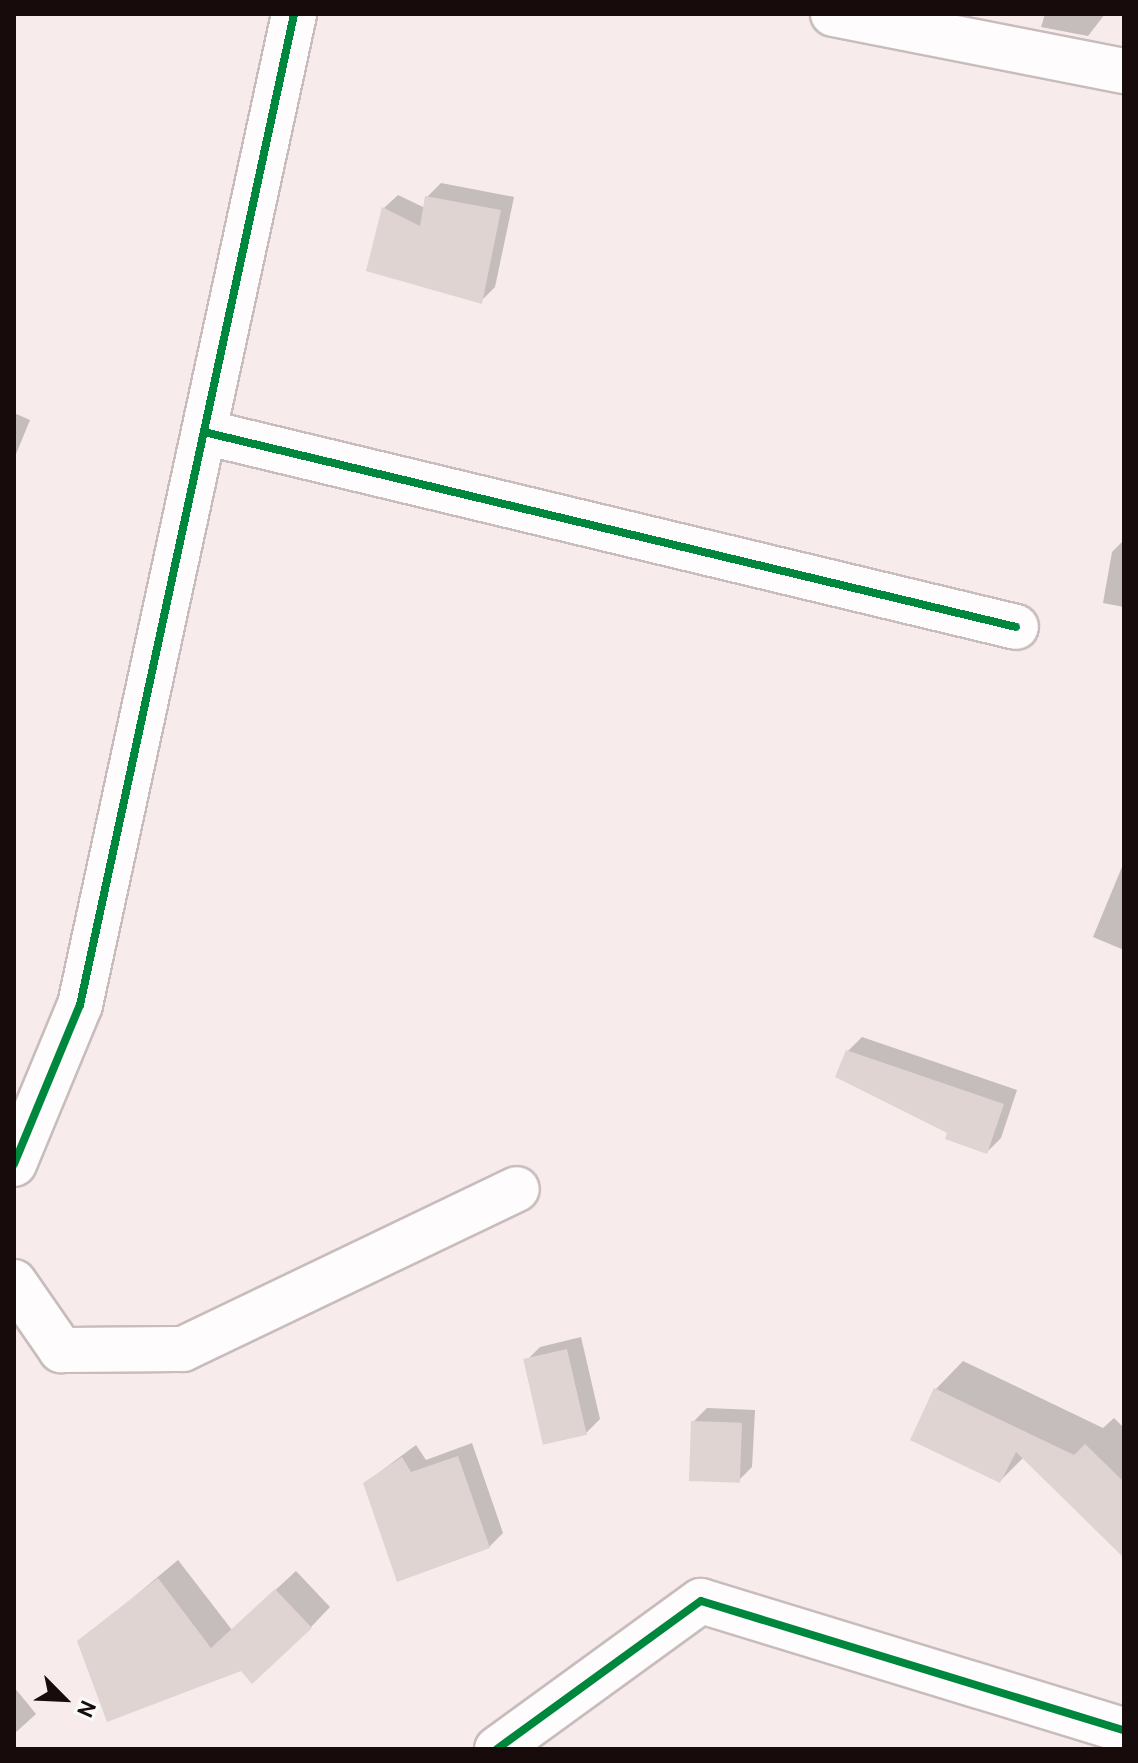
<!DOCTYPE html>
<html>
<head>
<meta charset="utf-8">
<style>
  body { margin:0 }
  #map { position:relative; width:1138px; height:1763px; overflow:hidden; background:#f7ebeb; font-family:Cabin,sans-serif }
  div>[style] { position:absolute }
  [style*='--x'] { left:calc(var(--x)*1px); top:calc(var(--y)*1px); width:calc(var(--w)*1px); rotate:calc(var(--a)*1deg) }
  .shadow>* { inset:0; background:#0003 }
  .building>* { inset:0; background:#e0d4d3; transform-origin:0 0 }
  .roads { filter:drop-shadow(2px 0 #c8bcbc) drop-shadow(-2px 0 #c8bcbc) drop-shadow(0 2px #c8bcbc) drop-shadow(0 -2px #c8bcbc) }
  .minor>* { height:44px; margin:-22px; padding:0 22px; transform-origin:22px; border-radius:22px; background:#fefcfc }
  .cycleway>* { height:8px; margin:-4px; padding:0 4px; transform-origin:4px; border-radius:4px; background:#00873e }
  span { translate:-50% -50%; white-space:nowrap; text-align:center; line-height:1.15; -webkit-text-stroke:6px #fafafa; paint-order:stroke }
  .frame { position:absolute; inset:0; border:16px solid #170b0b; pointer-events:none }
  .north { position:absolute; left:24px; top:1659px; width:80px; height:80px; -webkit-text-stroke:6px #fafafa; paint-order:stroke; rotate:114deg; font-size:22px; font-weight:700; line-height:32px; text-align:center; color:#170b0b }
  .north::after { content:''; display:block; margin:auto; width:28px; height:36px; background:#170b0b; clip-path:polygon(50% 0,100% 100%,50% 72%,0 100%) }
</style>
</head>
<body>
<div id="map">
  <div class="shadow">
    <i style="clip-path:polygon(1045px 14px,1105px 14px,1088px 36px,1041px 27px)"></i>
    <i style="clip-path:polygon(441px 183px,514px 197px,495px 287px,481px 301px,384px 208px,398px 195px,425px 208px,427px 197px)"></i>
    <i style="clip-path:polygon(14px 413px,30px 420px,14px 459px)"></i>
    <i style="clip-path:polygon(1124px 540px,1124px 607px,1103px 603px,1112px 552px)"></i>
    <i style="clip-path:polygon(1124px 862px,1124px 950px,1093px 937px)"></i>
    <i style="clip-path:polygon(862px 1037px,1017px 1090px,1001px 1138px,987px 1152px,838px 1076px,848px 1051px)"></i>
    <i style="clip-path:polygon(581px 1337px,600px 1419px,586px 1433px,526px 1361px,540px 1347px)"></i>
    <i style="clip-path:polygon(963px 1361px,1103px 1428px,1114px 1418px,1124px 1428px,1124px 1524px,1024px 1457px,1000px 1481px,936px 1389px)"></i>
    <i style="clip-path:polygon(707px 1408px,755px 1410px,752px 1467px,738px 1481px,693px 1422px)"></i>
    <i style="clip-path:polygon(472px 1443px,503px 1533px,489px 1547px,365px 1483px,416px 1445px,426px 1460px)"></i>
    <i style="clip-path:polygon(178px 1560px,232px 1630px,296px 1571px,330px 1607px,311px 1627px,241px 1669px,80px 1642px)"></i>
    <i style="clip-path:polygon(14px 1687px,36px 1714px,14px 1734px)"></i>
  </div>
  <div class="building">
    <i style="clip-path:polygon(425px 196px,501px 210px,482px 304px,366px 271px,382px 207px,420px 226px)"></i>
    <i style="clip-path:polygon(846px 1050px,1004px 1104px,987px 1154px,945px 1139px,947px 1133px,835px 1077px)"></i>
    <i style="left:567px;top:1349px;width:88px;height:45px;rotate:77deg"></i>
    <i style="clip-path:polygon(934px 1388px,1074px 1455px,1085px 1444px,1124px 1482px,1124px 1558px,1016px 1452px,1000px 1483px,910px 1440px)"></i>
    <i style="left:691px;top:1421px;width:51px;height:60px;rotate:2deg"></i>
    <i style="clip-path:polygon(458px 1456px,490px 1548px,397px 1582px,363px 1483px,402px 1457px,411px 1472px)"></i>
    <i style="clip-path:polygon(158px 1578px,211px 1648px,275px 1589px,312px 1628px,252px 1684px,241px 1671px,107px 1722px,77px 1641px)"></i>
  </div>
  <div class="roads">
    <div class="minor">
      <i style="--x:833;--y:14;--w:297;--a:11.1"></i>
      <i style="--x:204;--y:432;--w:835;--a:13.5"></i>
      <i style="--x:14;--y:1164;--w:172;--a:-67.5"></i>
      <i style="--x:80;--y:1005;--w:1014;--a:-77.81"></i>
      <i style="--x:14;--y:1282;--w:83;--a:55.3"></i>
      <i style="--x:61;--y:1350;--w:122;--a:-0.5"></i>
      <i style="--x:183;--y:1349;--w:370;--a:-25.6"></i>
      <i style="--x:497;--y:1749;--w:252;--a:-36"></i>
      <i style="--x:701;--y:1601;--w:442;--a:17"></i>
    </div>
  </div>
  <div class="cycleway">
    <i style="--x:204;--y:432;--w:835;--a:13.5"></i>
    <i style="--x:14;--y:1164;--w:172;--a:-67.5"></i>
    <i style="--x:80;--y:1005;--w:1014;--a:-77.81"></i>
    <i style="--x:497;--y:1749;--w:252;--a:-36"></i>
    <i style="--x:701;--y:1601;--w:442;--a:17"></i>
  </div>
  <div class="frame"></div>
  <div class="north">N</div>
</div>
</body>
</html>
